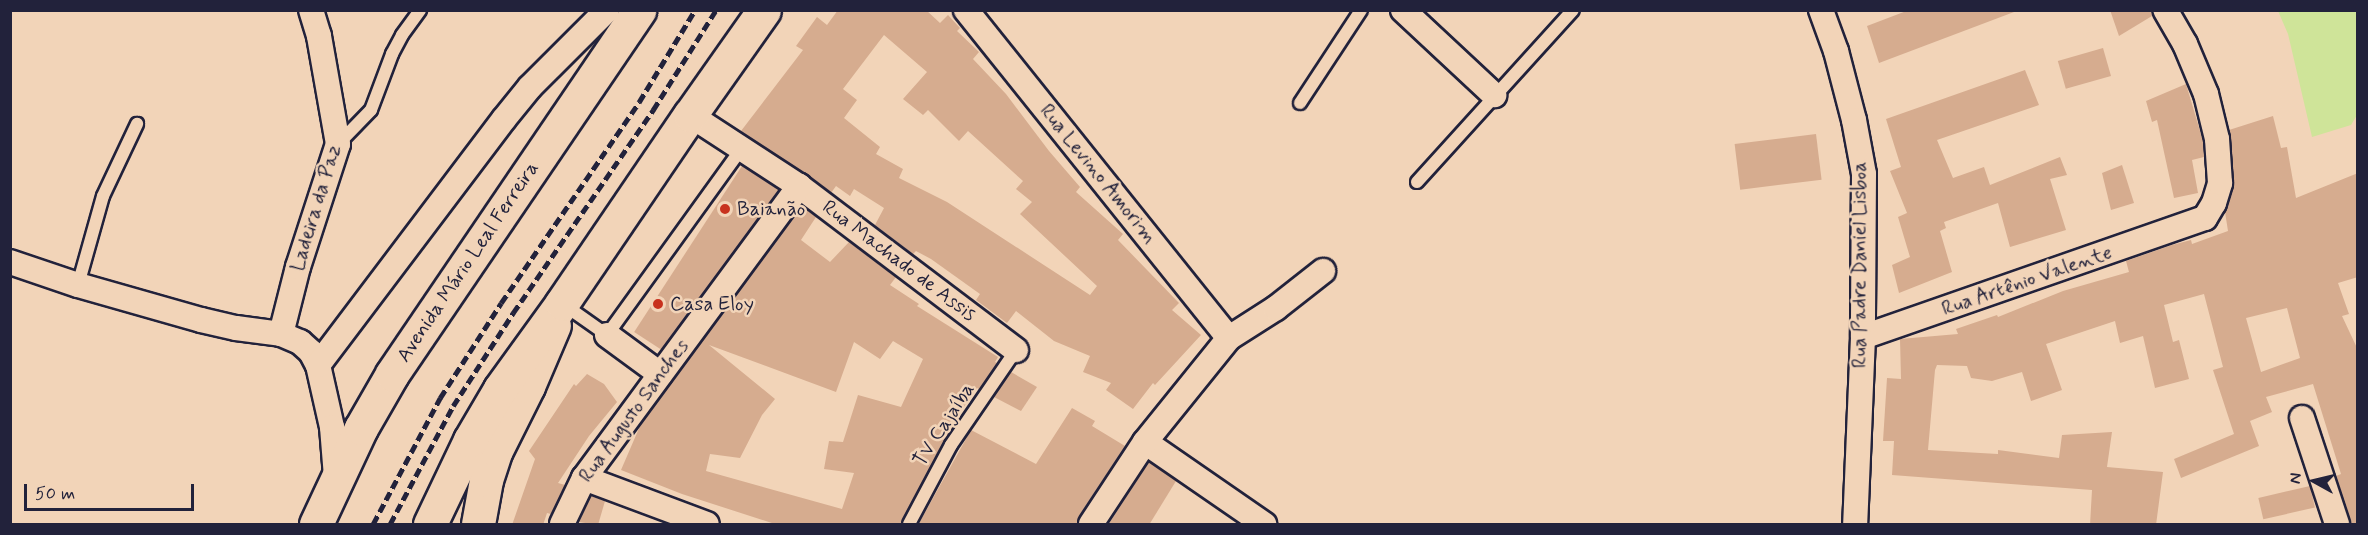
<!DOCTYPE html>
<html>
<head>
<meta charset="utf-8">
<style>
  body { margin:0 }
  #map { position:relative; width:2368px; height:535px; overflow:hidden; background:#f2d4b8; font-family:Mynerve,sans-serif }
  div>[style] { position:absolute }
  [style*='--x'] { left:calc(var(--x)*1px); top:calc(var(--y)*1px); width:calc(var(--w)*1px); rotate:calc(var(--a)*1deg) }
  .green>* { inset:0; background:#cfe499 }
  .building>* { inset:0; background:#d6ac8f; transform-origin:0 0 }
  .roads { filter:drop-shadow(2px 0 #22223b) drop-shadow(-2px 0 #22223b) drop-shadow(0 2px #22223b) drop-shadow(0 -2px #22223b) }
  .lane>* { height:12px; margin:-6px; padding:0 6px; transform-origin:6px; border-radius:6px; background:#f2d4b8 }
  .street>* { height:24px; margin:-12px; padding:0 12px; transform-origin:12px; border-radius:12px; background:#f2d4b8 }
  .secondary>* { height:33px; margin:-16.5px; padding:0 16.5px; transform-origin:16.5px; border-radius:16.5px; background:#f2d4b8 }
  .highway>* { height:33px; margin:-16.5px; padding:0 16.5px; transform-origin:16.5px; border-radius:16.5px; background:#f2d4b8 }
  .rail>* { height:4.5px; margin-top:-2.25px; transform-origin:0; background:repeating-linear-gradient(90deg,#22223b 0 9px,transparent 0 13.5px) }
  .dots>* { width:16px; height:16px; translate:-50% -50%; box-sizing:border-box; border:3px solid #f2d4b8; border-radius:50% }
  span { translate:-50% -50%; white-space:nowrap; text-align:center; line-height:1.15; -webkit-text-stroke:5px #f2d4b8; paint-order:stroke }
  .street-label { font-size:20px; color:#22223b }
  .poi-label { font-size:20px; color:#22223b }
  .left { translate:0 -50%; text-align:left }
  .frame { position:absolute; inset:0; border:12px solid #22223b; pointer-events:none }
  .north { position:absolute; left:2284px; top:451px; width:60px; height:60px; -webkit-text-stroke:4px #f2d4b8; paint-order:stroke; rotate:278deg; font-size:16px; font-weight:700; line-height:24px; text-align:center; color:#22223b }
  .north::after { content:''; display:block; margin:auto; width:21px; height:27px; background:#22223b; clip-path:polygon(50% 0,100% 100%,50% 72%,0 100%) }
  .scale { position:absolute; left:24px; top:484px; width:170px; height:27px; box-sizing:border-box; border:3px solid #22223b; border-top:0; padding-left:8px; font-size:18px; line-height:21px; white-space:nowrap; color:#22223b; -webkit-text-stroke:4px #f2d4b8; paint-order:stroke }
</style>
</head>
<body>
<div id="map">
  <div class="green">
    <i style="clip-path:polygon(2278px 11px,2357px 11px,2357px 115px,2351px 125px,2312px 137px,2288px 34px)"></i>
  </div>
  <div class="building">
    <i style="clip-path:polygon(evenodd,838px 10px,926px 10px,940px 23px,948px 15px,960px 28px,957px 31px,979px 52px,973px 59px,1006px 94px,1049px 151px,1080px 187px,1076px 192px,1123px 234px,1118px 240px,1179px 303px,1172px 310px,1201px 335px,1155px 385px,1153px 383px,1133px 409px,1106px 390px,1111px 383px,1083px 372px,1090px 356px,1054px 341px,1016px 311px,1007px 323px,976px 300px,980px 294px,931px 259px,916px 251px,913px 254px,875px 225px,884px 208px,854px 189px,850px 196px,836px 186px,831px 193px,741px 131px,803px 50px,796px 46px,817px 17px,827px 25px,838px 10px,884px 35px,927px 72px,903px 99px,923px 115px,928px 110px,959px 141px,968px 131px,1023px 181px,1016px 189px,1032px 202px,1020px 214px,1097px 286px,1090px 295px,947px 202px,899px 178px,903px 169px,876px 154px,880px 147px,844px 118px,857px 100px,843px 89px,884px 35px)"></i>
    <i style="clip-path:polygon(1909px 10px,2013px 10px,2014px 12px,1879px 63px,1867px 26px)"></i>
    <i style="clip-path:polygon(2110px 10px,2151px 10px,2152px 16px,2119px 36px)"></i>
    <i style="left:2103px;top:48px;width:29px;height:47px;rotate:74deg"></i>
    <i style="clip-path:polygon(2025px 70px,2039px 105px,1937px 140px,1953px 178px,1984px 167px,1990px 185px,2060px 157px,2067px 175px,2050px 179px,2066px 230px,2010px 247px,1998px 203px,1944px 222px,1946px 228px,1940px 231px,1952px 272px,1899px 293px,1892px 265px,1910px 257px,1898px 217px,1907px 213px,1890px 171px,1901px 167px,1886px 119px)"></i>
    <i style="clip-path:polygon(2186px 84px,2203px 141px,2204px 157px,2192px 160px,2198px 193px,2174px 198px,2157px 120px,2152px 122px,2146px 101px)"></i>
    <i style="clip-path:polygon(evenodd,2273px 116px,2281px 148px,2287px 147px,2296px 198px,2358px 173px,2358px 277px,2338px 283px,2349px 314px,2342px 316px,2358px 350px,2358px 525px,2351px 525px,2336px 476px,2341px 474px,2313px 384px,2266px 397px,2272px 412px,2250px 421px,2259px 446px,2181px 478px,2174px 459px,2234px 434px,2213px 370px,2223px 367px,2204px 294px,2164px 305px,2173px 342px,2179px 340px,2189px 379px,2155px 388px,2143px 336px,2120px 343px,2115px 321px,2046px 344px,2062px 390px,2031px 401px,2022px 372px,1992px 381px,1971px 378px,1967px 366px,1937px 365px,1935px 370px,1928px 450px,1998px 454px,1998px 450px,2059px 458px,2062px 435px,2112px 432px,2107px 467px,2163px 472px,2156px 525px,2090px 525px,2092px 490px,1892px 475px,1894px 441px,1883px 441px,1887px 378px,1901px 379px,1900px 339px,1958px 334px,1956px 329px,1997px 315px,1998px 317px,2063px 291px,2129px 272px,2126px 261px,2172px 245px,2191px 240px,2192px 244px,2228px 231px,2225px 212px,2234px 182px,2229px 130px,2273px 116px,2287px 308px,2300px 358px,2261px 372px,2246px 318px,2287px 308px)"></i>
    <i style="left:1816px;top:134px;width:46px;height:82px;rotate:83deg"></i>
    <i style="clip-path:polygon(2122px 165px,2134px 203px,2111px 210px,2102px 173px)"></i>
    <i style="left:742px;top:166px;width:44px;height:198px;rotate:33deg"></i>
    <i style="clip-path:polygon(evenodd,802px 206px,816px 217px,801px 240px,830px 262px,849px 242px,896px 277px,890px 285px,919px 304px,917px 306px,998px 357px,995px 362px,997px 363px,979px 389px,977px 388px,954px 421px,956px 423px,944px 441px,901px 525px,778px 525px,682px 494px,621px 470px,640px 426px,802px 206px,893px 341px,923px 359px,901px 407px,858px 395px,843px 442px,829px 441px,824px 469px,854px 473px,842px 509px,706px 471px,710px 454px,740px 458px,762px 415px,775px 399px,709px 345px,836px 392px,854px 342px,880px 359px,893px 341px)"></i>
    <i style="clip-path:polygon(1011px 372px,1037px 387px,1021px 411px,994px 397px)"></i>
    <i style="clip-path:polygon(587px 374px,604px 384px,617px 402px,589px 436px,558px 483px,565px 485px,551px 514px,547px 513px,543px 525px,512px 525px,535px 459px,529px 451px,574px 384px,576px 386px)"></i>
    <i style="clip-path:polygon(1072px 408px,1095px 421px,1092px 426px,1125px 446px,1079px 516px,1077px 525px,918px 525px,971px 430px,1036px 464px)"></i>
    <i style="clip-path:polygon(1149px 462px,1176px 481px,1149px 525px,1108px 525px)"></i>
    <i style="left:2310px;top:486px;width:22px;height:53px;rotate:77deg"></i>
    <i style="clip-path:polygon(591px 496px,605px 501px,598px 525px,579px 522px)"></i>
  </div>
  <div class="roads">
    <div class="lane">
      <i style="--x:1300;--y:103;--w:111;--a:-56.7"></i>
      <i style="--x:339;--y:143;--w:46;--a:-45.9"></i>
      <i style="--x:371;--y:110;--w:60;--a:-69.4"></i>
      <i style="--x:392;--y:54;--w:21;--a:-62"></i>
      <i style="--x:402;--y:35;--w:31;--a:-54"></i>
      <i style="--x:1417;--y:182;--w:232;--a:-47.8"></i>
      <i style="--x:78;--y:285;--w:92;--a:-74.3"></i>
      <i style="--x:103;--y:196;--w:80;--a:-64.7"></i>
      <i style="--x:563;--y:304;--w:54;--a:35.2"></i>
      <i style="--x:607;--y:335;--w:231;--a:-54.2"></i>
      <i style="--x:909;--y:524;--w:89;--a:-62"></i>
      <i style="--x:951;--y:445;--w:115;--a:-55.6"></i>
    </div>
    <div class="street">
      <i style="--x:966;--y:10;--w:420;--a:51.3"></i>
      <i style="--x:1403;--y:10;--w:125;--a:43"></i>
      <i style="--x:1821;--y:10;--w:44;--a:69.9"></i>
      <i style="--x:1836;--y:51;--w:71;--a:75.4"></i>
      <i style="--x:1854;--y:120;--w:55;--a:79.5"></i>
      <i style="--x:1864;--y:174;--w:163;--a:90.4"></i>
      <i style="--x:1863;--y:337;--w:187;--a:92.4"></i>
      <i style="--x:690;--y:115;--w:130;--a:33.1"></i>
      <i style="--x:799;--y:186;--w:272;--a:37.1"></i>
      <i style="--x:10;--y:262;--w:72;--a:18.7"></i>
      <i style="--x:78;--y:285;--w:128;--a:15.9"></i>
      <i style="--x:201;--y:320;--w:36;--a:13"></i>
      <i style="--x:236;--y:328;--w:45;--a:7.6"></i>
      <i style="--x:281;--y:334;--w:21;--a:23"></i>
      <i style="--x:300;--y:342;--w:15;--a:42"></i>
      <i style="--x:311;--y:352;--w:15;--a:62"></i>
      <i style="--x:318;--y:365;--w:64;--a:77.3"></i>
      <i style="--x:332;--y:427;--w:50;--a:85.4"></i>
      <i style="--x:281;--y:334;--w:69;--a:-75.8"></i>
      <i style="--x:298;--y:267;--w:129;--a:-72"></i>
      <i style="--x:338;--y:144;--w:110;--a:-100"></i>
      <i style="--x:319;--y:36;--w:27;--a:-107"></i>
      <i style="--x:607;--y:335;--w:66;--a:36.3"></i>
      <i style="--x:1863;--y:337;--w:362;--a:-19.2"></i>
      <i style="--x:2205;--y:218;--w:17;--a:-59"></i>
      <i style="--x:2214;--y:203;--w:21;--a:-73"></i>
      <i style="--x:2220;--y:183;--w:44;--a:-93.9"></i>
      <i style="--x:2217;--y:139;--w:46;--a:-103.7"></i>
      <i style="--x:2206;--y:94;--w:54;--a:-112.8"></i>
      <i style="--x:2185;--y:44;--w:39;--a:-120"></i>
      <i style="--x:318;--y:365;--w:308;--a:-52.9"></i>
      <i style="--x:504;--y:119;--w:41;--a:-50.9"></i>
      <i style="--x:530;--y:87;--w:109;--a:-45"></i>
      <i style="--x:2302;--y:418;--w:112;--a:71.7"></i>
      <i style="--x:1145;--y:442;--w:145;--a:34.6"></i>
      <i style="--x:584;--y:478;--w:131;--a:20.5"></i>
      <i style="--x:562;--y:524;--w:51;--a:-64.4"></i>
      <i style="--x:584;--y:478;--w:363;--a:-53.6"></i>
      <i style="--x:1091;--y:524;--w:98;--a:-56.6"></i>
      <i style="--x:1145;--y:442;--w:134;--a:-51.1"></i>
      <i style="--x:1229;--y:338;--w:56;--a:-32.6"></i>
      <i style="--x:1276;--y:308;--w:60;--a:-38.2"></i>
    </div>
    <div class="secondary">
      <i style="--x:478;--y:524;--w:45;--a:-79.7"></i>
      <i style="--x:486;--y:480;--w:32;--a:-72"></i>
      <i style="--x:496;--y:450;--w:72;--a:-63.4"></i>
      <i style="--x:528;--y:386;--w:66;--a:-66.9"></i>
    </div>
    <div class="highway">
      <i style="--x:316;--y:524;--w:106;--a:-64.9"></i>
      <i style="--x:361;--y:428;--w:62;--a:-60.1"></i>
      <i style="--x:392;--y:374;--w:440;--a:-55.8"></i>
      <i style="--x:430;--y:524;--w:93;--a:-64.5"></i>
      <i style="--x:470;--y:440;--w:59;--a:-59.5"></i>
      <i style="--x:500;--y:389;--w:106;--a:-54.2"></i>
      <i style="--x:562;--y:303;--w:227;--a:-55.8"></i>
      <i style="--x:690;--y:115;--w:128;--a:-54.8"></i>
    </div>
  </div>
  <div class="rail">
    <i style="--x:373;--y:524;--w:143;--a:-62"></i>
    <i style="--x:440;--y:398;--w:113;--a:-57.3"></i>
    <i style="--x:501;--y:303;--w:244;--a:-55.5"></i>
    <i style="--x:639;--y:102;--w:108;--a:-58.7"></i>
    <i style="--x:390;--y:524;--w:134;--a:-61.9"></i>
    <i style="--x:453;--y:406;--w:111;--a:-57.2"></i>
    <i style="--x:513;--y:313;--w:247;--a:-55.4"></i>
    <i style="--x:653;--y:110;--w:118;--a:-57.8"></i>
  </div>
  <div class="dots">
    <i style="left:725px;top:209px;background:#c8321e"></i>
    <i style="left:658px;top:304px;background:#c8321e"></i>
  </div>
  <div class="street-label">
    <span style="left:1098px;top:174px;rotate:51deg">Rua Levino Amorim</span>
    <span style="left:316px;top:208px;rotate:-73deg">Ladeira da Paz</span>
    <span style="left:899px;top:261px;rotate:37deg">Rua Machado de Assis</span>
    <span style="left:468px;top:262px;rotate:-56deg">Avenida Mário Leal Ferreira</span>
    <span style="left:1860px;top:265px;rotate:-90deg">Rua Padre Daniel Lisboa</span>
    <span style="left:2027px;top:281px;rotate:-19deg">Rua Artênio Valente</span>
    <span style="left:634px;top:411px;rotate:-54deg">Rua Augusto Sanches</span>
    <span style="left:944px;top:425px;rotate:-57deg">TV Cajaíba</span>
  </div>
  <div class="poi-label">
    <span class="left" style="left:737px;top:209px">Baianão</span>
    <span class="left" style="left:670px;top:304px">Casa Eloy</span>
  </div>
  <div class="frame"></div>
  <div class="north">N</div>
  <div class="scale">50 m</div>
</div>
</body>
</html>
